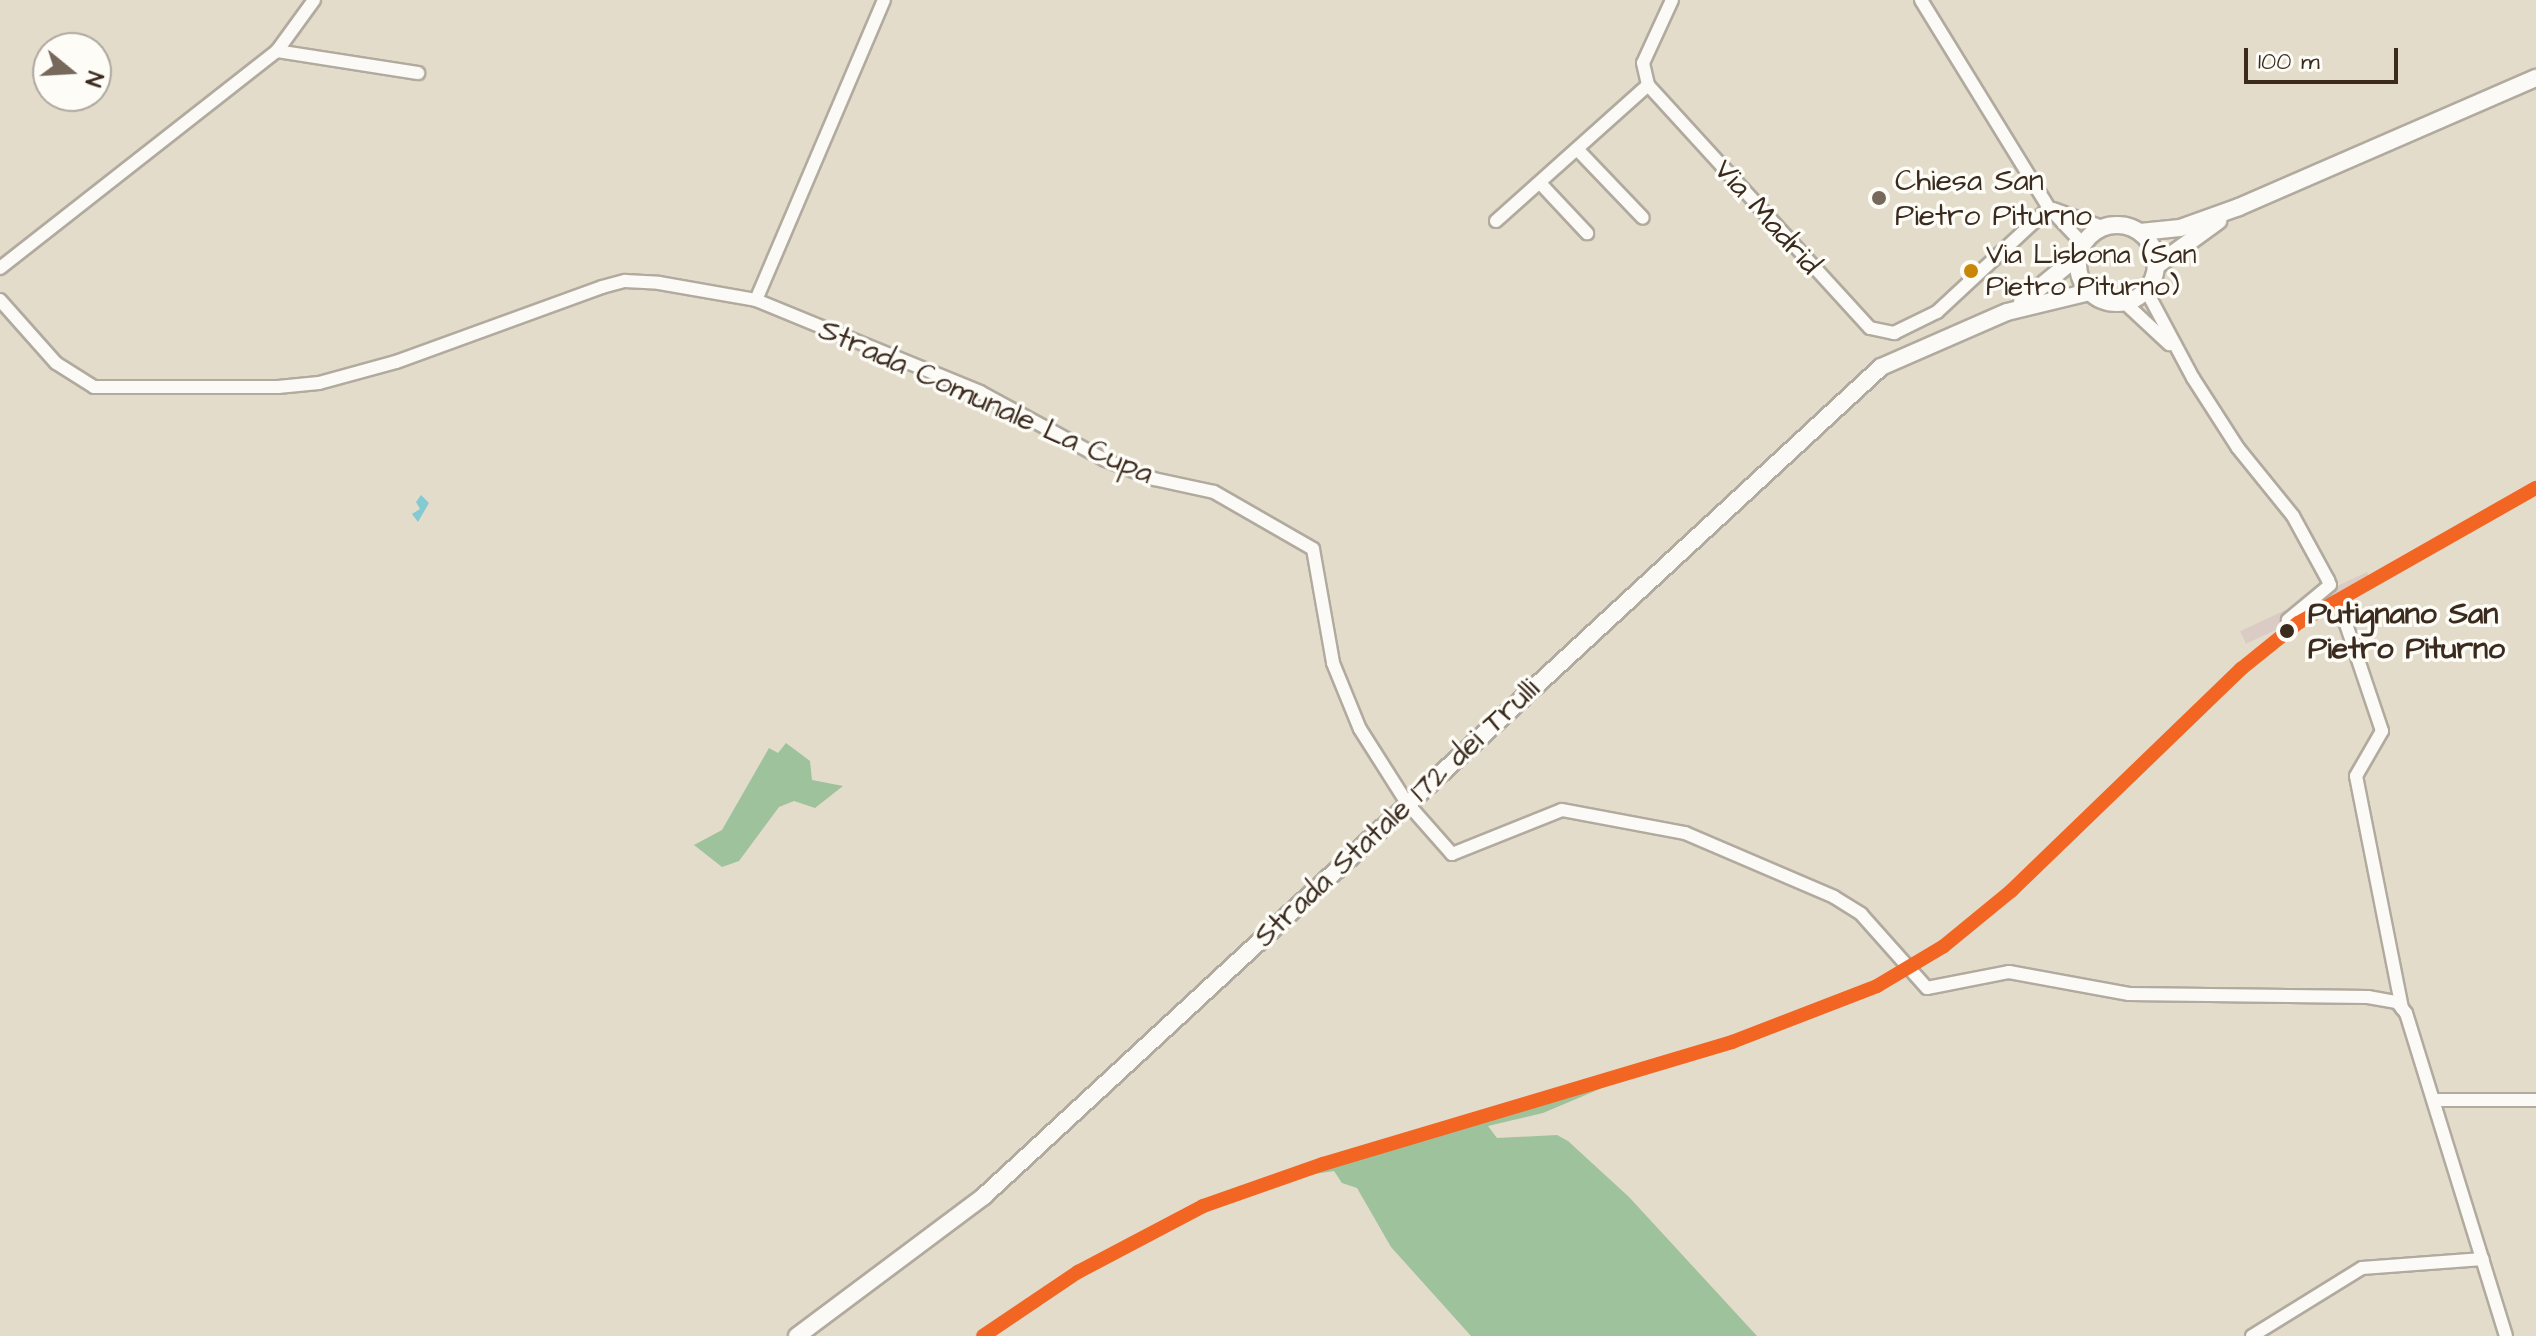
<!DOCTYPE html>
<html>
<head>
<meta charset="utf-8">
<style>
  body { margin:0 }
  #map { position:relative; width:2536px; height:1336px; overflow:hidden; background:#e4dcca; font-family:"Architects Daughter",sans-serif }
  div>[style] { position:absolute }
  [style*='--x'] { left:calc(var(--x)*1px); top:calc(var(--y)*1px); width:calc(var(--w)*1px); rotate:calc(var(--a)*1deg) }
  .industrial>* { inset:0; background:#daccc4; transform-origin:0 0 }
  .forest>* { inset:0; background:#9dc29c }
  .water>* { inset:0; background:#83cad2 }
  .roads { filter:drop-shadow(2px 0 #b1aa9e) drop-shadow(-2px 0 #b1aa9e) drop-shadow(0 2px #b1aa9e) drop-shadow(0 -2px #b1aa9e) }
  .minor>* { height:12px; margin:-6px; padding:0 6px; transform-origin:6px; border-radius:6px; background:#fbfaf7 }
  .major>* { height:16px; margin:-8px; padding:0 8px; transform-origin:8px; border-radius:8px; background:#fbfaf7 }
  .major>.ring { margin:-8px; padding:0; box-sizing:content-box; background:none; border:16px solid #fbfaf7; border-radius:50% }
  .rail-1>* { height:14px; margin:-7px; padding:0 7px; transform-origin:7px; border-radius:7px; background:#f26522 }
  .dots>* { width:22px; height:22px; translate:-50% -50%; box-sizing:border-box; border:4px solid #fdfcf7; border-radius:50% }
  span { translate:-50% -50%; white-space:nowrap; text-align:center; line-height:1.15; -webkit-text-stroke:7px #fdfcf7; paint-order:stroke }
  .bus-label { font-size:28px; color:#3b2a1e }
  .left { translate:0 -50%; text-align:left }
  .poi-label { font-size:30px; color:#3b2a1e }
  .street-label { font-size:30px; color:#3b2a1e }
  .stop-label { font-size:30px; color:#3b2a1e; font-weight:700 }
  .north { position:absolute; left:32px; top:32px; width:80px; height:80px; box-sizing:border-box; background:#fdfcf7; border:2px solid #afa8a0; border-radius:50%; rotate:108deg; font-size:22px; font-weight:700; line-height:32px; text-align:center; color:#3b2a1e }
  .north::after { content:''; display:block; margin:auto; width:28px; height:36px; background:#76685a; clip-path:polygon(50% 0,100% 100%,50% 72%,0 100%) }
  .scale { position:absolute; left:2244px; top:48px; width:154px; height:36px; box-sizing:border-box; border:4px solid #3b2a1e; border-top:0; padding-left:10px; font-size:24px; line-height:28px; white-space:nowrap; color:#3b2a1e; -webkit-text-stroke:6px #fdfcf7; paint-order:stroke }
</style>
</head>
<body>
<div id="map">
  <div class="industrial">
    <i style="left:2367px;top:572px;width:14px;height:140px;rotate:65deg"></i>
  </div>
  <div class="forest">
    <i style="clip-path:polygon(786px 743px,810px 761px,812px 780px,843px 786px,815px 808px,794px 801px,779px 807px,739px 861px,722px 867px,694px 845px,722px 830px,769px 748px,778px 753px)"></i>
    <i style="clip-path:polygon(1647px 1069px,1543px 1113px,1488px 1126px,1497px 1138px,1557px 1135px,1568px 1141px,1629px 1197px,1757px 1336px,1471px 1336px,1391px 1247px,1357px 1188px,1342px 1183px,1334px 1171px,1308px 1175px,1308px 1171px)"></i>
  </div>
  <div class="water">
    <i style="clip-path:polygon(421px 495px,429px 503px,418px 522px,412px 514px,420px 509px,416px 502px)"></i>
  </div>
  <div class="roads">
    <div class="minor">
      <i style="--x:1672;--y:0;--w:69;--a:114.7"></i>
      <i style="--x:1643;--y:63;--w:23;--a:77"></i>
      <i style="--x:1648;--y:85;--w:329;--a:47.6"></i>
      <i style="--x:1870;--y:328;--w:25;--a:12"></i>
      <i style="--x:1894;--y:333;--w:48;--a:-26"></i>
      <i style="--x:1937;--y:312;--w:153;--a:-42.9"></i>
      <i style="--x:1921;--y:0;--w:244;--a:58.4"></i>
      <i style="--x:2049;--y:208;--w:50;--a:46.6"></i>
      <i style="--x:277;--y:51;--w:143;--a:8.9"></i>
      <i style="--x:1577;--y:149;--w:95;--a:46.3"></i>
      <i style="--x:1540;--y:183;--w:69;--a:46.8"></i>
      <i style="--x:2053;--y:209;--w:52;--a:20.2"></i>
      <i style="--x:1496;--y:221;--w:204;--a:-41.8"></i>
      <i style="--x:0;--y:268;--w:352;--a:-38.1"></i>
      <i style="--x:277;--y:51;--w:63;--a:-54"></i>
      <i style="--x:2146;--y:290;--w:100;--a:61.9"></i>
      <i style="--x:2193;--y:378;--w:83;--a:57.3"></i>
      <i style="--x:2238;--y:448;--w:87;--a:51"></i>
      <i style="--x:2293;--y:516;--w:73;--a:61.3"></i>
      <i style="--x:2328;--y:580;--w:5;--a:68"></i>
      <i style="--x:2330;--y:585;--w:55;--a:140.2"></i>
      <i style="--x:0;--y:300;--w:84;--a:48.4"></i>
      <i style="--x:56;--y:363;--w:45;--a:32.3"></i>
      <i style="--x:94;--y:387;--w:184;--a:0"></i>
      <i style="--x:278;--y:387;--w:41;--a:-5.6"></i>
      <i style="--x:319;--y:383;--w:80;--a:-15.3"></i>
      <i style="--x:396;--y:362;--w:219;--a:-20"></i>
      <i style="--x:602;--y:287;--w:24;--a:-15"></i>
      <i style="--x:625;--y:281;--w:34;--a:3"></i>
      <i style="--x:659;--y:283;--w:98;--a:9.9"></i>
      <i style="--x:756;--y:300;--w:242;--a:22.3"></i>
      <i style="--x:980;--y:392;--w:142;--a:28.5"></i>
      <i style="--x:1105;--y:460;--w:53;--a:21.2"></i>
      <i style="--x:1154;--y:479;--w:61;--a:12.2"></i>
      <i style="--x:1214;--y:492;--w:114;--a:29.9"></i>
      <i style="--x:1313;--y:549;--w:116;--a:80"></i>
      <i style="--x:1333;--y:663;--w:71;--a:67.8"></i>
      <i style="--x:1360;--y:729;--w:88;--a:57.6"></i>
      <i style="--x:1407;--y:803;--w:68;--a:48.6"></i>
      <i style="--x:1452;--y:854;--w:118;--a:-21.8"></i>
      <i style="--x:1562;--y:810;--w:125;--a:10.6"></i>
      <i style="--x:1685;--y:833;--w:162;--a:23.2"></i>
      <i style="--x:1834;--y:897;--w:32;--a:32"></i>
      <i style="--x:1861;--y:914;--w:99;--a:48.3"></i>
      <i style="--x:1927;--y:988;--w:84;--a:-11"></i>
      <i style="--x:2009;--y:972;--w:122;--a:10.4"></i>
      <i style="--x:2129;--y:994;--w:239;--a:0.7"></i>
      <i style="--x:2368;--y:997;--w:29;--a:10"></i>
      <i style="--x:2397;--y:1002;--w:14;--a:51"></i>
      <i style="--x:2406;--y:1013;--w:338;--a:72.8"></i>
      <i style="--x:756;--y:300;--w:326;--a:-66.9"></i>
      <i style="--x:2124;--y:302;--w:62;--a:43"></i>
      <i style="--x:2345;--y:621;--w:116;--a:71.4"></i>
      <i style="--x:2382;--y:731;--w:52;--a:120"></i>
      <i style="--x:2356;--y:776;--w:237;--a:78.8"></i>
      <i style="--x:2435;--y:1100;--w:101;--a:0"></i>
      <i style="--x:2252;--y:1336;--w:129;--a:-31.7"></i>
      <i style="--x:2362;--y:1268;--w:121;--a:-4.3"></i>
    </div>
    <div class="major">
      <i class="ring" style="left:2078px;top:225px;width:62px;height:62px"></i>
      <i style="--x:2140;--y:232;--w:40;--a:-5.7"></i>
      <i style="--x:2180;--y:228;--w:63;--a:-19.6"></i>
      <i style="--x:2239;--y:207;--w:324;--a:-23.5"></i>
      <i style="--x:2156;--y:266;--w:77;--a:-36"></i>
      <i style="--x:2022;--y:302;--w:72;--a:-39.4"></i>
      <i style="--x:797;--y:1336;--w:234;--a:-36.8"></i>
      <i style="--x:984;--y:1196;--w:1221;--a:-42.74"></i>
      <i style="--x:1881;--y:367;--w:137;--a:-23.6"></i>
      <i style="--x:2007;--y:312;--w:84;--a:-13.7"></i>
    </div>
  </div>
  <div class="rail-1">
    <i style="--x:983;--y:1336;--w:115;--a:-34"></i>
    <i style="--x:1078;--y:1272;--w:141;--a:-27.8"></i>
    <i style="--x:1203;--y:1206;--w:127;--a:-19.3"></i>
    <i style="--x:1323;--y:1164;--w:427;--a:-16.6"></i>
    <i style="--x:1732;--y:1042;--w:155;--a:-21.1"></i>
    <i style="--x:1877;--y:986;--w:78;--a:-30.8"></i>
    <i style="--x:1944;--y:946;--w:87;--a:-39.4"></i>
    <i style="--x:2011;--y:891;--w:320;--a:-44"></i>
    <i style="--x:2241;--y:669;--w:73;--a:-38.9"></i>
    <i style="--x:2298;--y:623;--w:274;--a:-29.6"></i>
  </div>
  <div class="dots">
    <i style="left:1879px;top:198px;background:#76685a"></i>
    <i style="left:1971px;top:271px;background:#c88708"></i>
    <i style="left:2287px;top:631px;background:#3b2a1e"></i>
  </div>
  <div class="bus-label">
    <span class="left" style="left:1986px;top:271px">Via Lisbona (San<br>Pietro Piturno)</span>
  </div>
  <div class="poi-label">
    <span class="left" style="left:1895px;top:198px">Chiesa San<br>Pietro Piturno</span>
  </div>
  <div class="street-label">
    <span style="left:1767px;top:217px;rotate:48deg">Via Madrid</span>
    <span style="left:986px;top:402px;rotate:24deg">Strada Comunale La Cupa</span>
    <span style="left:1397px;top:813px;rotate:-43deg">Strada Statale 172 dei Trulli</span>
  </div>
  <div class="stop-label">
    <span class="left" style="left:2308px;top:631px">Putignano San<br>Pietro Piturno</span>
  </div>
  <div class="north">N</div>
  <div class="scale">100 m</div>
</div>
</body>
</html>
